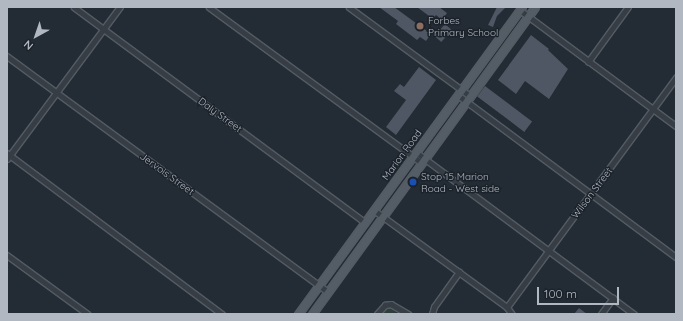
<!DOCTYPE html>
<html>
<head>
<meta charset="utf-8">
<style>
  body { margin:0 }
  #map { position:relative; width:683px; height:321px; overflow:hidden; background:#232b34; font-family:Quicksand,sans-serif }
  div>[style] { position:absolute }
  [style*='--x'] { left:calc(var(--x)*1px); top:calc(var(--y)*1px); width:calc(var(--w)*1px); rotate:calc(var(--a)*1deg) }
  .green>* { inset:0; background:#2c3d3c }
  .building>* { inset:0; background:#4e5763; transform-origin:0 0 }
  .roads { filter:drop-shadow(1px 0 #545b63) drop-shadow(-1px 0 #545b63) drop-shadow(0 1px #545b63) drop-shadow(0 -1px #545b63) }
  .minor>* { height:4.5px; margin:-2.25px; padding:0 2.25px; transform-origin:2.25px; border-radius:2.25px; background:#363d45 }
  .primary>* { height:7px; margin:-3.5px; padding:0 3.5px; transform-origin:3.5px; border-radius:3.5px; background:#545c65 }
  .dots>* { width:11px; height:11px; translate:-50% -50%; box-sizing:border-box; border:2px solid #1b222a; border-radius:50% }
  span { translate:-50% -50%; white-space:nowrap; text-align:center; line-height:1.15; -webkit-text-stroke:3px #1b222a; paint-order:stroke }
  .poi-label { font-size:10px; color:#b1b8c2 }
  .left { translate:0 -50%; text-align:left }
  .street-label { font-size:10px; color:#b1b8c2 }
  .frame { position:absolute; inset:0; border:8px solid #b1b8c2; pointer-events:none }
  .north { position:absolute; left:16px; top:16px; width:40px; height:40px; -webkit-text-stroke:3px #1b222a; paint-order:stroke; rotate:220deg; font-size:11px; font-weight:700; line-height:16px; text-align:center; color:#b1b8c2 }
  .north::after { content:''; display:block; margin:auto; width:14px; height:18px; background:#b1b8c2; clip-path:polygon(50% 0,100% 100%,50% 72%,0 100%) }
  .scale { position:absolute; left:537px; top:287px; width:82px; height:18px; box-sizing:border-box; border:2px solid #b1b8c2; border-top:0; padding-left:5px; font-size:12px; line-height:14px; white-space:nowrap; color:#b1b8c2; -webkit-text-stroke:3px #1b222a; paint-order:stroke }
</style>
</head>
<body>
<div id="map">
  <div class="green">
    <i style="clip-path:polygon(388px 306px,398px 314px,382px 314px)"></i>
  </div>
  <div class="building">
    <i style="clip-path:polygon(379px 7px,394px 7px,431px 34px,426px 41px,420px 37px,417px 40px,396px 24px,398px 21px)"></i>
    <i style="clip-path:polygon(417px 7px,439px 7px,447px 13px,442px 20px,436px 15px,433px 19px)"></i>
    <i style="clip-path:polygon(497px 7px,506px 7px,497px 16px,493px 27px,488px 25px)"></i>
    <i style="left:445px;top:24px;width:9px;height:16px;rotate:41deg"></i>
    <i style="clip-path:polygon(531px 35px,549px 49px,548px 50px,568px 69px,549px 99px,525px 81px,516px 94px,498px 80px)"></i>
    <i style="clip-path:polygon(419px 67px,436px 80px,396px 135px,386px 127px,406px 100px,394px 91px,400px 84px,404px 87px)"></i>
    <i style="left:485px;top:86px;width:59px;height:13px;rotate:37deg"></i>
    <i style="clip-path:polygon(579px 308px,587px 314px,574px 314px)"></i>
  </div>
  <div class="roads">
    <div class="minor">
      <i style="--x:74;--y:7;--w:362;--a:36.5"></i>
      <i style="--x:209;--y:7;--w:264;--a:36.2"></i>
      <i style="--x:349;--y:7;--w:150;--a:36.3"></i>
      <i style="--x:520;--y:10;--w:194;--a:36.6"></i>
      <i style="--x:7;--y:56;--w:398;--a:36.3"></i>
      <i style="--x:588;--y:62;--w:68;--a:-54"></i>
      <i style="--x:458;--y:95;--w:272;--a:36.6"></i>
      <i style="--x:416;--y:152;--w:272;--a:36.6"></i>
      <i style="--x:7;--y:153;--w:269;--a:36.8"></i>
      <i style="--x:7;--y:159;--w:189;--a:-53.4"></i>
      <i style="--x:374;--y:210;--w:165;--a:36.1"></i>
      <i style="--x:507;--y:307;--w:9;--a:54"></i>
      <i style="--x:7;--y:255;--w:100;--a:36.1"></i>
      <i style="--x:507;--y:307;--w:285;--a:-53.6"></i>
      <i style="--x:377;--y:314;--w:12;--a:-48"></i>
      <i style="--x:385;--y:305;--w:6;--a:-9"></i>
      <i style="--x:391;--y:304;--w:20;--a:30"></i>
      <i style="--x:432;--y:314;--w:7;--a:-74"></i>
      <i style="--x:434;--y:307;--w:43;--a:-54.5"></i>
      <i style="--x:601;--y:314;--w:20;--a:-53"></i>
    </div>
    <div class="primary">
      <i style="--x:298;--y:314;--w:380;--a:-53.9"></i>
      <i style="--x:312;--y:314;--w:379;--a:-54"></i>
    </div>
  </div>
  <div class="dots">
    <i style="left:420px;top:26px;background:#8d6e63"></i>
    <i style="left:413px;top:182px;background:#1a4fb4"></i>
  </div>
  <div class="poi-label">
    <span class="left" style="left:428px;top:26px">Forbes<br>Primary School</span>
    <span class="left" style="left:421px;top:182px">Stop 15 Marion<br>Road - West side</span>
  </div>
  <div class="street-label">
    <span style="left:220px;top:115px;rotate:36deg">Daly Street</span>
    <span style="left:402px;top:155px;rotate:-54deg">Marion Road</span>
    <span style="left:167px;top:174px;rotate:36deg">Jervois Street</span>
    <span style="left:592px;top:193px;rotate:-53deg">Wilson Street</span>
  </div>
  <div class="frame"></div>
  <div class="north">N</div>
  <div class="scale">100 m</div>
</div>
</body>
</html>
